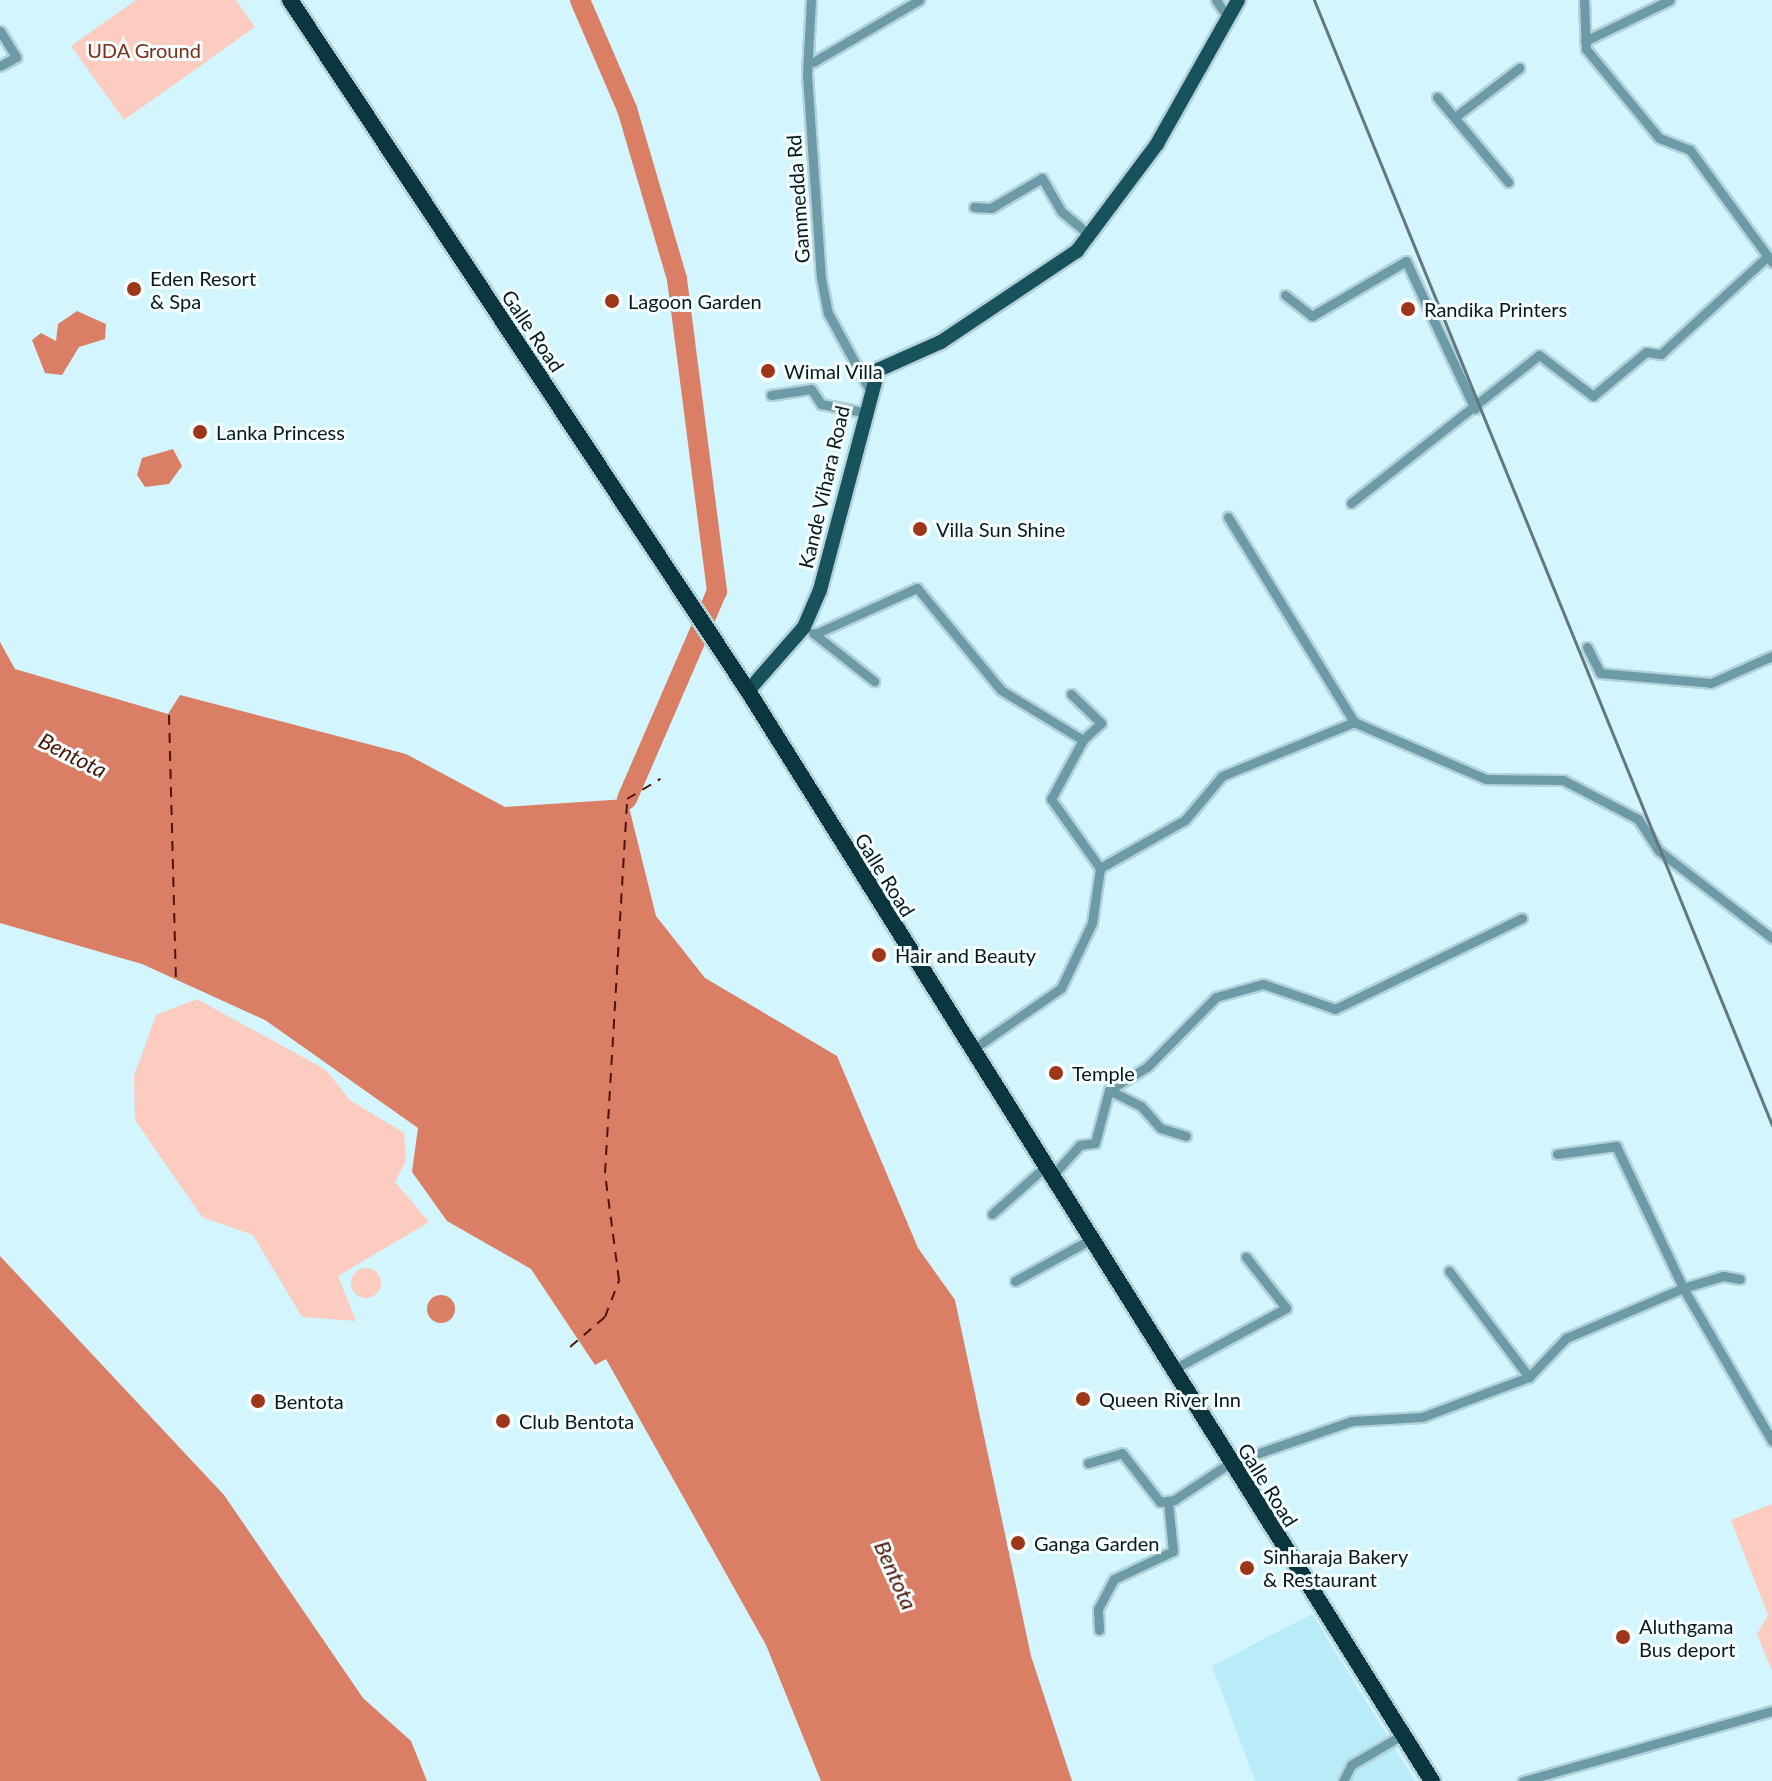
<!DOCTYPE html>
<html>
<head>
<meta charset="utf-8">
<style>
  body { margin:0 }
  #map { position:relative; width:1772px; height:1781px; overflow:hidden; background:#d3f5fd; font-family:Lato,sans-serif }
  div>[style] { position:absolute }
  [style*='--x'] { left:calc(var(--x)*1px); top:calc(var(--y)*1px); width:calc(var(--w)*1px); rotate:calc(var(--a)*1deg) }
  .built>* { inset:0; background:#b8ecf8 }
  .green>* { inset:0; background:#fbccbf }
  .round { border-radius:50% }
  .water>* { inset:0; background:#da7e66 }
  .river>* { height:20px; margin:-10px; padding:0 10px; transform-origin:10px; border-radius:10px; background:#da7e66 }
  .ferry>* { height:2px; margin-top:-1px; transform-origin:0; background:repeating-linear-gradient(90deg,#4d1405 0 10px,transparent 0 18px) }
  .roads { filter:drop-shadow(2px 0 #b3d2d9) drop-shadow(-2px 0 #b3d2d9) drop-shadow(0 2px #b3d2d9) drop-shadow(0 -2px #b3d2d9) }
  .street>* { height:9px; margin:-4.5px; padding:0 4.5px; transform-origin:4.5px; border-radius:4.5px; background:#6c9ba7 }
  .primary>* { height:14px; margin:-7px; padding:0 7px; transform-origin:7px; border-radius:7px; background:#18525d }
  .highway>* { height:16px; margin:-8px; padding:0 8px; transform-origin:8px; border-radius:8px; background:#0b363f }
  .rail>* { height:3px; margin:-1.5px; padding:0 1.5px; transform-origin:1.5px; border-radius:1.5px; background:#61797e }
  .dots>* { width:22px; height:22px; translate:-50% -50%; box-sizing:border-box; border:4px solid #f4fdff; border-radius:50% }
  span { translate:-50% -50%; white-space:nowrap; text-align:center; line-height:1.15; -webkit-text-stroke:6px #f4fdff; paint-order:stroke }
  .park-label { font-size:20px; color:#812e18 }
  .street-label { font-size:20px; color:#09191c }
  .poi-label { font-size:20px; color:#09191c }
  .left { translate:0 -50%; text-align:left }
  .water-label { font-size:22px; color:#4d1405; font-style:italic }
</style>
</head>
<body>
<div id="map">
  <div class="built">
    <i style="clip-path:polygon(1312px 1614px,1415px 1781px,1255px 1781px,1212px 1666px)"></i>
  </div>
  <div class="green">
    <i style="clip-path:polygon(136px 0,236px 0,255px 27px,124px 120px,71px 46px)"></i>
    <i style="clip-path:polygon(197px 999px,326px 1070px,350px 1100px,404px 1133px,406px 1161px,395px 1182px,429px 1222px,338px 1276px,356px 1321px,302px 1317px,253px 1235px,202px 1217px,135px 1120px,134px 1076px,156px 1015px)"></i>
    <i class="round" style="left:351px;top:1268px;width:30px;height:30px"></i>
    <i style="clip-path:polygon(1772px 1504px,1772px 1671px,1757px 1634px,1768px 1615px,1731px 1520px)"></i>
  </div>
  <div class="water">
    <i style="clip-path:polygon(77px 311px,106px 324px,105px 339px,79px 347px,62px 375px,45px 373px,32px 340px,41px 333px,56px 341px,58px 324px)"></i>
    <i style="clip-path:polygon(173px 449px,182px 466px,169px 484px,145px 487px,137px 475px,142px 458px)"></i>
    <i style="clip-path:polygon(0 642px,15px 669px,168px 714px,180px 695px,406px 754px,505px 807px,627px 799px,656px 916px,705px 978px,837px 1056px,918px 1248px,955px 1300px,1031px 1656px,1072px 1781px,821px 1781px,766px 1645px,606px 1359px,595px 1365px,531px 1269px,447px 1221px,412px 1172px,418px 1128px,265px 1020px,142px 964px,0 923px)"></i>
    <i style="clip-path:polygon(0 1256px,224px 1495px,363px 1698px,411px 1741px,427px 1781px,0 1781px)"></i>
    <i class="round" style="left:427px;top:1295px;width:28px;height:28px"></i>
  </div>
  <div class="river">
    <i style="--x:580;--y:0;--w:119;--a:66.7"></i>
    <i style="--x:627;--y:109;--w:177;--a:73.6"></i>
    <i style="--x:677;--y:279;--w:315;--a:82.7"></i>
    <i style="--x:717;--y:591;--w:227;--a:113.4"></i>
  </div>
  <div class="ferry">
    <i style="--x:169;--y:715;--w:265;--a:88.5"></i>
    <i style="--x:570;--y:1347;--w:46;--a:-40.6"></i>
    <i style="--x:605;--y:1317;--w:40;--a:-69"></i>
    <i style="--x:619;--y:1280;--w:108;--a:-97.5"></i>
    <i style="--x:605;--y:1173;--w:375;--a:-86.6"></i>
    <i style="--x:627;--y:799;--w:39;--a:-31"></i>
  </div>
  <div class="roads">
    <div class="street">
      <i style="--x:811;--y:0;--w:74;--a:93.1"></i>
      <i style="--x:807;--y:74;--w:204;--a:86.1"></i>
      <i style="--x:821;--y:278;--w:36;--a:79"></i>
      <i style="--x:828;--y:313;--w:84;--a:61.6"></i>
      <i style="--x:1216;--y:0;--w:18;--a:56"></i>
      <i style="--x:1584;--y:0;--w:49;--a:87.7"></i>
      <i style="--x:1586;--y:49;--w:115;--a:50.6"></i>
      <i style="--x:1659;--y:138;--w:33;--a:21"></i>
      <i style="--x:1690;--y:150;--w:139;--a:53.8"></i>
      <i style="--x:0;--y:31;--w:31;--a:58"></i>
      <i style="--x:16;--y:57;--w:18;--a:151"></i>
      <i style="--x:1585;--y:41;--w:94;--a:-25.8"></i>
      <i style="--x:813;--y:62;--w:123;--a:-30.3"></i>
      <i style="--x:1437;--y:97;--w:111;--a:50.1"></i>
      <i style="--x:1455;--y:117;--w:81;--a:-37.4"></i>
      <i style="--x:974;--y:207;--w:17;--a:3"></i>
      <i style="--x:991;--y:208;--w:59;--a:-30.5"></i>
      <i style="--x:1042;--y:178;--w:39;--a:60"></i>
      <i style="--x:1062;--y:212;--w:35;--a:40"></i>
      <i style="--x:1285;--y:295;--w:34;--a:38"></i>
      <i style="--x:1312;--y:316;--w:109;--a:-30.3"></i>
      <i style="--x:1406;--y:261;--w:163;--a:65"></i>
      <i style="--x:771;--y:395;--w:40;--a:-8.5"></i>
      <i style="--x:811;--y:389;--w:18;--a:56"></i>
      <i style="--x:821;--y:404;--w:42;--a:11"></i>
      <i style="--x:1351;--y:503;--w:239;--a:-38.2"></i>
      <i style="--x:1539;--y:355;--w:68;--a:37.2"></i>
      <i style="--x:1593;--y:396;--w:69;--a:-39.7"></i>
      <i style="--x:1646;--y:352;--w:15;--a:8"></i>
      <i style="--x:1661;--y:354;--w:144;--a:-42.5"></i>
      <i style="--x:1228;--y:517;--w:241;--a:58.4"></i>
      <i style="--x:1354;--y:722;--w:144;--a:23.4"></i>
      <i style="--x:1486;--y:779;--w:77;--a:0.7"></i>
      <i style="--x:1563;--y:780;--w:85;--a:27.5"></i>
      <i style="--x:1638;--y:819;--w:38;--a:57"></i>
      <i style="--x:1659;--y:851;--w:143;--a:37.6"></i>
      <i style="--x:813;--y:633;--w:78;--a:38.2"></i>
      <i style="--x:815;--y:634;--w:112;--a:-24.3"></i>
      <i style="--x:917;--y:588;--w:132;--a:50.5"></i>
      <i style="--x:1001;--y:690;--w:96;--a:31.4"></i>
      <i style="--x:1083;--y:740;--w:67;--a:118.5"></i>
      <i style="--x:1051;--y:799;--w:85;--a:54.6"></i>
      <i style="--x:1587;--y:647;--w:29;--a:63"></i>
      <i style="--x:1600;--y:673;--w:111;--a:5.1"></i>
      <i style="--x:1711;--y:683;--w:67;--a:-23.9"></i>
      <i style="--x:1071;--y:694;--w:42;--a:44"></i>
      <i style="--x:1101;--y:723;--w:25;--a:137"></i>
      <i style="--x:973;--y:1049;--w:107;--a:-34.7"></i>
      <i style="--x:1061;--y:988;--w:72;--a:-64.5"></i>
      <i style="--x:1092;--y:923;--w:56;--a:-81.7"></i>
      <i style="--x:1100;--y:868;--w:98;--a:-29.5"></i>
      <i style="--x:1185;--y:820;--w:57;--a:-49.9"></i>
      <i style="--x:1222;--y:776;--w:143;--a:-22.2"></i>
      <i style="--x:1109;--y:1090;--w:36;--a:27"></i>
      <i style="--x:1141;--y:1106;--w:29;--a:49"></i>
      <i style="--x:1160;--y:1128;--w:27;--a:17"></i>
      <i style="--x:1557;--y:1154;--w:60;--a:-7.7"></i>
      <i style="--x:1616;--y:1146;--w:157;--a:64.7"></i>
      <i style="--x:1683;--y:1288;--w:42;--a:-16.7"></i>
      <i style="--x:1723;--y:1276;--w:17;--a:10"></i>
      <i style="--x:1052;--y:1176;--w:42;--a:-47.9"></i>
      <i style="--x:1080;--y:1145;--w:15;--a:-8"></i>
      <i style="--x:1095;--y:1143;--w:55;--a:-75.2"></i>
      <i style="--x:1109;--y:1090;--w:44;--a:-31.2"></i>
      <i style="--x:1147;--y:1067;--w:98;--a:-45.4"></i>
      <i style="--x:1216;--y:997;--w:49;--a:-15.5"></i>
      <i style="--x:1263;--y:984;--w:76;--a:19.1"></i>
      <i style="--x:1335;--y:1009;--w:208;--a:-25.9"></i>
      <i style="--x:992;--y:1214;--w:72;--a:-41.6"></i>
      <i style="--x:1449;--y:1271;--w:133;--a:53"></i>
      <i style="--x:1015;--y:1281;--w:87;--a:-28.9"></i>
      <i style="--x:1172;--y:1370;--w:130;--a:-28.5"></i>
      <i style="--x:1286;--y:1308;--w:65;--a:-128.1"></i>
      <i style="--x:1088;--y:1463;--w:35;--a:-16"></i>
      <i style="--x:1122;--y:1453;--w:62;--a:52.2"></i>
      <i style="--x:1160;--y:1502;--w:14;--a:-8"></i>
      <i style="--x:1174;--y:1500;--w:67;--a:-33.5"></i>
      <i style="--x:1230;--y:1463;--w:129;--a:-19"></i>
      <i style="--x:1352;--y:1421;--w:70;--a:-3.3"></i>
      <i style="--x:1422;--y:1417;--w:114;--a:-20.5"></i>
      <i style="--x:1529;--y:1377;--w:54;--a:-46.5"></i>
      <i style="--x:1566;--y:1338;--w:127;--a:-23.1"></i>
      <i style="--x:1683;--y:1288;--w:177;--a:59.8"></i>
      <i style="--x:1099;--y:1630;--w:21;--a:-93"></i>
      <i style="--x:1098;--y:1609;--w:34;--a:-62"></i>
      <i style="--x:1114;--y:1579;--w:65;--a:-25.4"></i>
      <i style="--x:1173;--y:1551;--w:49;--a:-95.8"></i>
      <i style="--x:1343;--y:1781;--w:18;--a:-63"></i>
      <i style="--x:1351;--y:1765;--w:59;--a:-30.5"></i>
      <i style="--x:1523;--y:1781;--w:259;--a:-15.7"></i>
    </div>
    <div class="primary">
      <i style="--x:748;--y:691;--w:85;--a:-48.8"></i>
      <i style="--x:804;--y:627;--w:40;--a:-66.6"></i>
      <i style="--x:820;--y:590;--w:228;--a:-75.2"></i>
      <i style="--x:878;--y:370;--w:69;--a:-24"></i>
      <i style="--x:941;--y:342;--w:164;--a:-33.8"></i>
      <i style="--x:1077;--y:251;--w:134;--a:-53.2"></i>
      <i style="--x:1157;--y:144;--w:165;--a:-60.6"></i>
    </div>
    <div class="highway">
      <i style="--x:290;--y:0;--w:829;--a:56.46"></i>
      <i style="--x:748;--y:691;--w:1287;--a:57.89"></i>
    </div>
  </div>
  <div class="rail">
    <i style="--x:1314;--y:0;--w:1215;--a:67.85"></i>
  </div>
  <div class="dots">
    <i style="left:134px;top:289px;background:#9e3619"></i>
    <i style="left:612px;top:301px;background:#9e3619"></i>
    <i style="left:1408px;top:309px;background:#9e3619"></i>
    <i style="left:768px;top:371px;background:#9e3619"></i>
    <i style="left:200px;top:432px;background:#9e3619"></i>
    <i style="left:920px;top:529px;background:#9e3619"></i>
    <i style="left:879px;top:955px;background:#9e3619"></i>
    <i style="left:1056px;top:1073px;background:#9e3619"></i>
    <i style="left:1083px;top:1399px;background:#9e3619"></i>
    <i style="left:258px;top:1401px;background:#9e3619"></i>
    <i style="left:503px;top:1421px;background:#9e3619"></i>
    <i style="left:1018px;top:1543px;background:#9e3619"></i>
    <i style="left:1247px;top:1568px;background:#9e3619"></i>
    <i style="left:1623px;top:1637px;background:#9e3619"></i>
  </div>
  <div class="park-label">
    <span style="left:144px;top:50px">UDA Ground</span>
  </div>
  <div class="street-label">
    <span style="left:798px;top:199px;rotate:-94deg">Gammedda Rd</span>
    <span style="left:533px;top:331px;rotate:56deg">Galle Road</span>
    <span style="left:824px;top:487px;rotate:-77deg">Kande Vihara Road</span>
    <span style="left:885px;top:875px;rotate:58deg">Galle Road</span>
    <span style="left:1268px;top:1485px;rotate:58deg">Galle Road</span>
  </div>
  <div class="poi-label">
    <span class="left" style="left:150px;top:290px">Eden Resort<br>&amp; Spa</span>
    <span class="left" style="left:628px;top:301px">Lagoon Garden</span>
    <span class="left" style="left:1424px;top:309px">Randika Printers</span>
    <span class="left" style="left:784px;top:371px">Wimal Villa</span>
    <span class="left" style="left:216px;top:432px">Lanka Princess</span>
    <span class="left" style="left:936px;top:529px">Villa Sun Shine</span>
    <span class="left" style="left:895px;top:955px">Hair and Beauty</span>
    <span class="left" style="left:1072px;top:1073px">Temple</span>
    <span class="left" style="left:1099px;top:1399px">Queen River Inn</span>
    <span class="left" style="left:274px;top:1401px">Bentota</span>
    <span class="left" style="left:519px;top:1421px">Club Bentota</span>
    <span class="left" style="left:1034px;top:1543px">Ganga Garden</span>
    <span class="left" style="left:1263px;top:1568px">Sinharaja Bakery<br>&amp; Restaurant</span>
    <span class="left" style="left:1639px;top:1638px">Aluthgama<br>Bus deport</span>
  </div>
  <div class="water-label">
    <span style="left:73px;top:755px;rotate:27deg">Bentota</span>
    <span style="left:896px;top:1575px;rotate:66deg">Bentota</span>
  </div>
</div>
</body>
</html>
